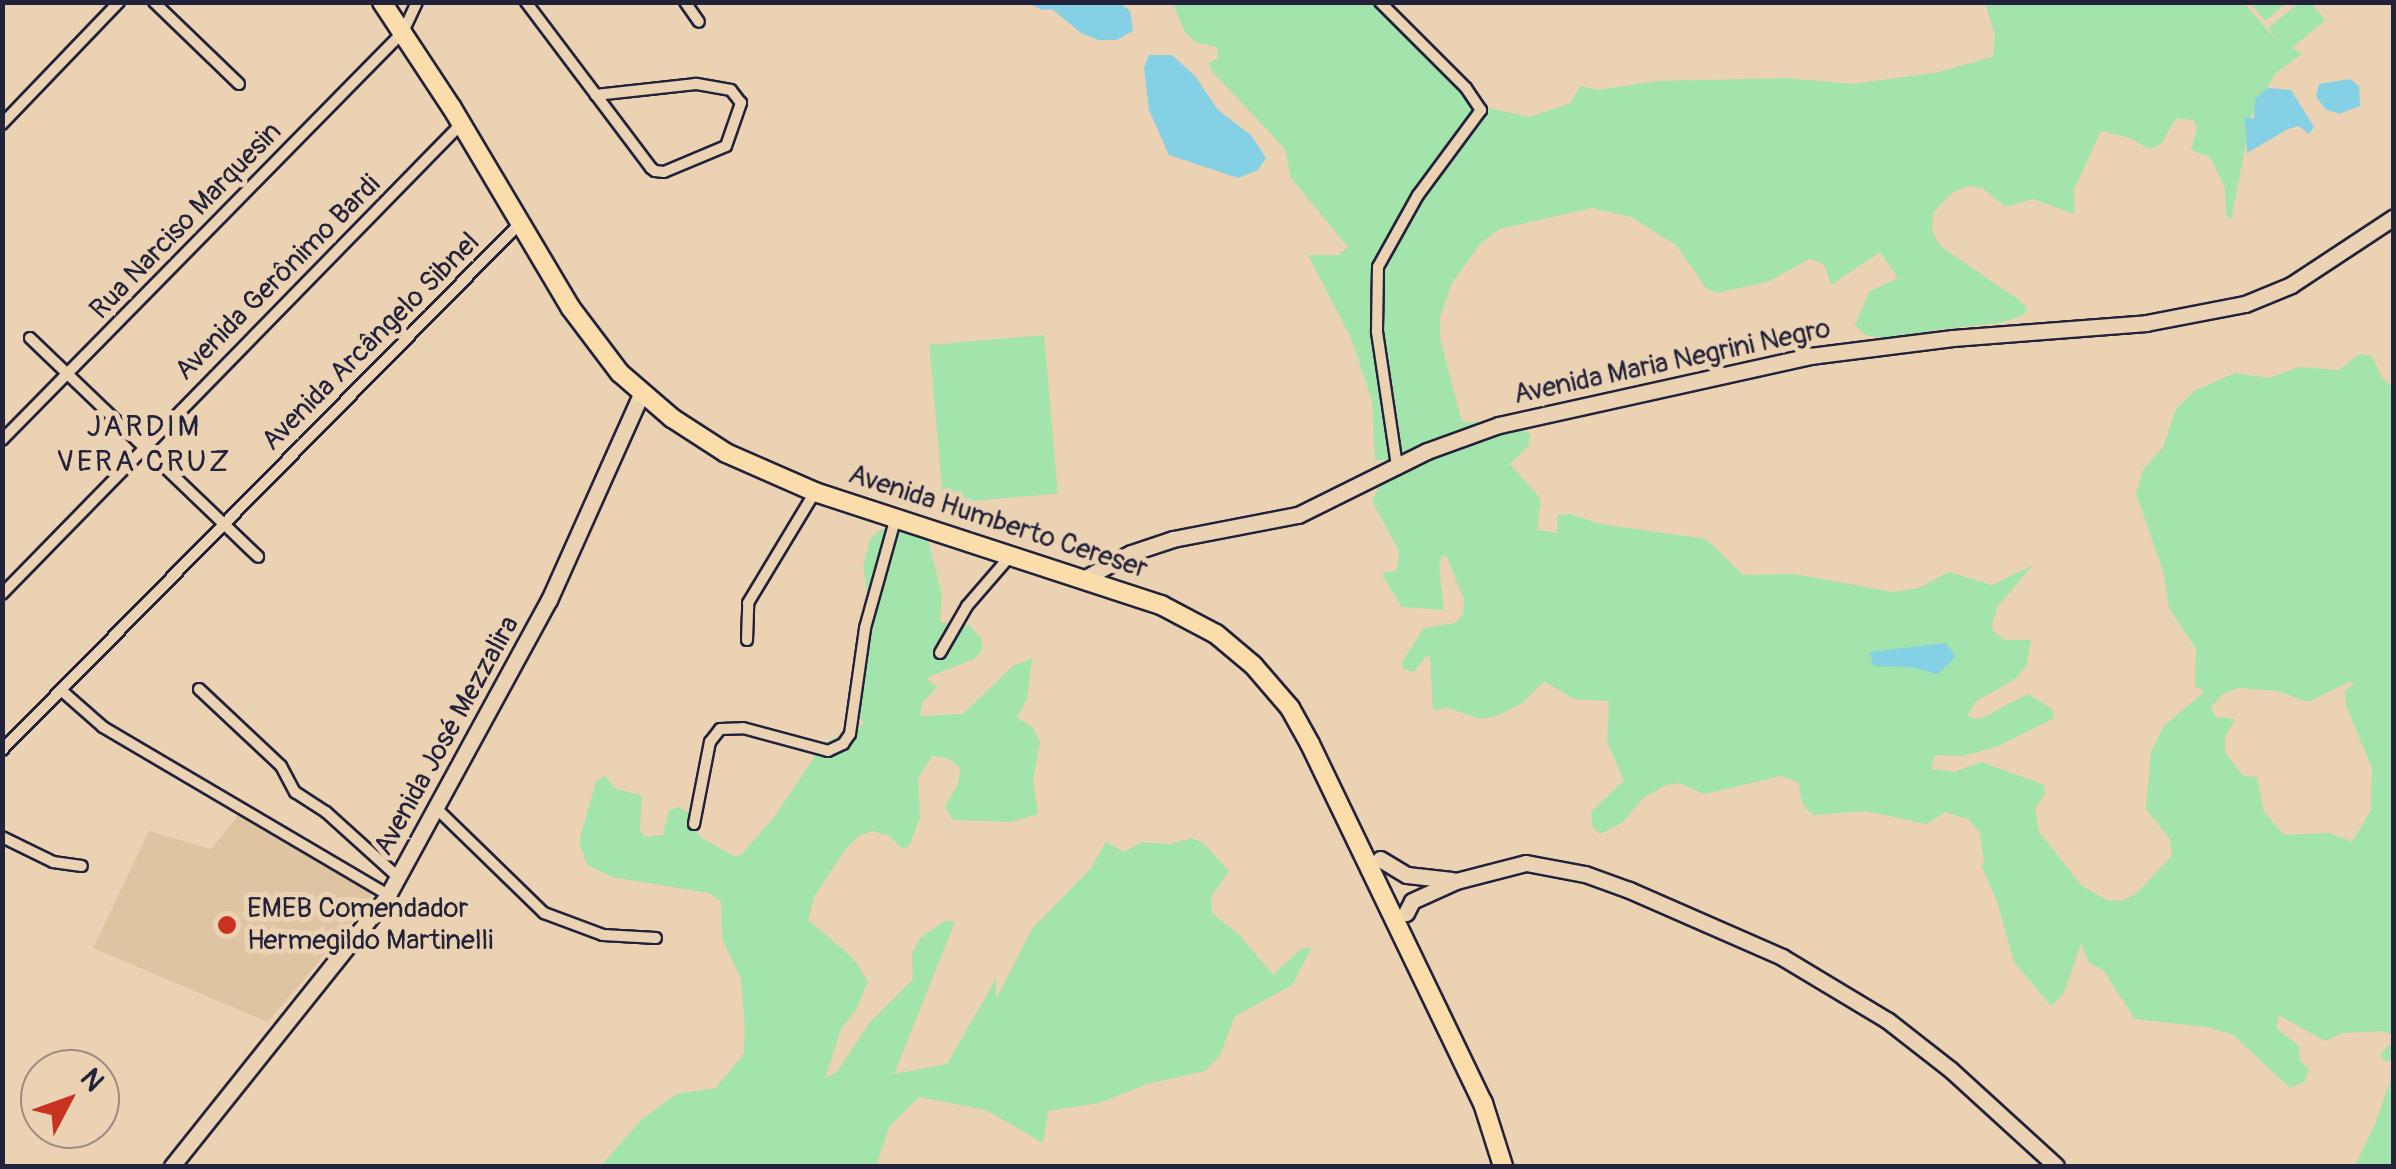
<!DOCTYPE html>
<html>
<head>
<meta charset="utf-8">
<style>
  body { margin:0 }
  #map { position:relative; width:2396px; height:1169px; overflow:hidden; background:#ebd2b3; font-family:Pangolin,sans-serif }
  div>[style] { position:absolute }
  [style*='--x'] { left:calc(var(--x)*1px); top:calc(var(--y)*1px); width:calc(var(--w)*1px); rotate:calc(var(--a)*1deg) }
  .built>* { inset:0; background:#dfc4a2 }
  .green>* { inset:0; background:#a3e3ac; transform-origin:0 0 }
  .water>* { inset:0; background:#84d0e4 }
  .roads { filter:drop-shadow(2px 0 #22223b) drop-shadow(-2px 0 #22223b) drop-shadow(0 2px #22223b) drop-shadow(0 -2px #22223b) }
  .street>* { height:10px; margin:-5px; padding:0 5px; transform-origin:5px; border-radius:5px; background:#ebd2b3 }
  .secondary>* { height:15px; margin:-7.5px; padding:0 7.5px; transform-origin:7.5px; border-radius:7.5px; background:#ebd2b3 }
  .primary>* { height:18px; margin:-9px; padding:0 9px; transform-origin:9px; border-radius:9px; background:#faddab }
  .dots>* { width:28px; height:28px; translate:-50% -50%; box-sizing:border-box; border:5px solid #ebd2b3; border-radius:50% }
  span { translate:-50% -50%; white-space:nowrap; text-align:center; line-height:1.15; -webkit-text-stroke:10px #ebd2b3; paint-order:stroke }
  .street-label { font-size:28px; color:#22223b }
  .poi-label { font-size:28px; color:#22223b }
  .left { translate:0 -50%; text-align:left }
  .neighbourhood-label { font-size:30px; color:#22223b; letter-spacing:2.5px }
  .frame { position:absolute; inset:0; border:5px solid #22223b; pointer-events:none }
  .north { position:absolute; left:20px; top:1049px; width:100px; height:100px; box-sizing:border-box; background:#ebd2b3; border:2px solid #9b8c83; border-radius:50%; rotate:49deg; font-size:28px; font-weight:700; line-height:40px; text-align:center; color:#22223b }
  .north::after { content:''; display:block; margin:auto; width:35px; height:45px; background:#c8321e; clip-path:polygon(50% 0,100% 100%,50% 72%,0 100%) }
</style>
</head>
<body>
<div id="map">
  <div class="built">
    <i style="clip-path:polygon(240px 813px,373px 888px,369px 902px,268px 1022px,93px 948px,149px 831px,211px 849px)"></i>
  </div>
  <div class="green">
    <i style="clip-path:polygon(evenodd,1173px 3px,1376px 3px,1418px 30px,1453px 85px,1489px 108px,1529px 117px,1571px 103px,1580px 86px,1598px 90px,1658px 81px,1786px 78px,1852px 84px,1934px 73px,1993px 57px,1995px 35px,1985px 3px,2286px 3px,2265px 21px,2250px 3px,2244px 3px,2278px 42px,2268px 28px,2299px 3px,2311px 3px,2325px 20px,2292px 48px,2302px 54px,2275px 74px,2251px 117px,2231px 220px,2226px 215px,2225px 188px,2210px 157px,2191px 150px,2197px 128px,2193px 120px,2176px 118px,2161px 144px,2149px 149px,2130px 138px,2101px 131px,2074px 189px,2074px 214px,2033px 199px,2006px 207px,1982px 188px,1970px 186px,1953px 192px,1933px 213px,1932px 230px,1940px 246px,2019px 300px,2027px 308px,2024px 315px,2000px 323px,1933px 330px,1902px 341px,1865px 335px,1855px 325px,1869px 292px,1898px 278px,1880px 252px,1831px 285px,1824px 264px,1809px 259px,1767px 282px,1716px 293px,1706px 288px,1676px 245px,1631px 217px,1592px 208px,1499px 229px,1480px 244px,1452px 283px,1440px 317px,1440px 338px,1462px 422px,1514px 422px,1530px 434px,1529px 446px,1510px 464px,1541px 499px,1537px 530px,1557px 533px,1558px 515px,1571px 514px,1600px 524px,1706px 539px,1743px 575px,1794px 574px,1893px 592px,1919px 588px,1949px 572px,1992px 585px,2033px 565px,1997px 607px,1992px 624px,1993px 631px,2005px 640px,2031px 640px,2026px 666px,2014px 680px,1976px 701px,1967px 717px,1980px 719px,2028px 694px,2052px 709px,2054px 718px,1996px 747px,1962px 756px,1935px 755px,1931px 769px,1955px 772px,1981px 762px,2044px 785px,2045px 793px,2035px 809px,2039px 832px,2082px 886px,2107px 900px,2121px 901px,2135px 895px,2172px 856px,2170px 839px,2146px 809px,2151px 752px,2164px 726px,2205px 691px,2195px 686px,2196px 649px,2169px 608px,2163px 570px,2136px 494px,2143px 470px,2163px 447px,2176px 409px,2194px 391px,2235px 373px,2269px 378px,2299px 367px,2339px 370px,2359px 354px,2372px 356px,2382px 378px,2394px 388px,2393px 1062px,2383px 1060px,2381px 1054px,2392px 1042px,2393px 1036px,2384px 1031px,2342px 1033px,2325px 1041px,2279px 1015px,2276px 1028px,2299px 1046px,2300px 1061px,2309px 1069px,2305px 1081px,2290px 1088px,2232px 1034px,2206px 1027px,2135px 1019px,2103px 970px,2089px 963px,2081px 943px,2064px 993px,2051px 1006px,2014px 962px,1997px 901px,1981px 865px,1984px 864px,1980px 833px,1968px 819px,1945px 812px,1927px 824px,1865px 811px,1813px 815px,1803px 805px,1798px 782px,1781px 776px,1704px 794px,1679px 783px,1666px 785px,1643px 798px,1623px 822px,1600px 834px,1592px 826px,1591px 812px,1624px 780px,1607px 742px,1609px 701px,1574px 699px,1544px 681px,1522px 703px,1497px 716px,1480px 719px,1448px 708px,1433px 710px,1430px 657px,1426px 656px,1414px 672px,1403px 669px,1402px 662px,1424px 628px,1455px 623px,1463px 615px,1464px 600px,1447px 557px,1442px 556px,1439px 565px,1444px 610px,1402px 607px,1383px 577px,1384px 572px,1397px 571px,1399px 551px,1372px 501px,1389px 467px,1387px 460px,1375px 460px,1372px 401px,1351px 338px,1308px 255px,1339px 255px,1348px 247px,1291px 178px,1285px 149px,1211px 70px,1209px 62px,1218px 59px,1217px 47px,1195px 42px,1184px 31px,1173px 3px,2349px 682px,2355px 683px,2345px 691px,2346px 705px,2372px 769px,2371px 810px,2352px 842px,2330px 833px,2284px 835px,2264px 812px,2257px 777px,2243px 776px,2225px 752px,2225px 737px,2235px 719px,2215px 717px,2211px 707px,2223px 694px,2238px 688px,2277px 691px,2308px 702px,2349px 682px)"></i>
    <i style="left:1044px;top:335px;width:159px;height:115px;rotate:85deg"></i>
    <i style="clip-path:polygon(890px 524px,917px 532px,929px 543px,942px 595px,940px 622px,969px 625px,982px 639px,982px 650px,974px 659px,926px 678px,937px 687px,922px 703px,920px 716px,963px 714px,1013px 666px,1032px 658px,1027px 699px,1017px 717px,1033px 728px,1040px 742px,1033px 781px,1038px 814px,1012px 822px,953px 820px,945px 806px,958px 784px,960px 768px,950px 759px,932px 756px,918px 778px,920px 817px,910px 845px,903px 849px,889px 836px,873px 831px,860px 835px,844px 851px,815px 895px,808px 920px,852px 957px,868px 981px,857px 1008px,841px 1029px,825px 1079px,837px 1072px,871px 1021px,913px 979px,912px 953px,921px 937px,945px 921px,955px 922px,894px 1074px,947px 1064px,996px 979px,996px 999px,1032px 929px,1091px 868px,1106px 842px,1124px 852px,1142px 842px,1170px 844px,1191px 838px,1203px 843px,1229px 871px,1211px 897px,1212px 913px,1240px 936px,1273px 975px,1301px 949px,1312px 947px,1292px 985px,1235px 1016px,1220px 1055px,1205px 1071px,1147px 1084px,1099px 1103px,1048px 1111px,1043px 1143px,986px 1110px,919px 1097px,889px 1127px,876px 1166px,601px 1166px,640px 1121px,676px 1094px,716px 1088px,744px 1053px,745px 1029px,741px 979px,722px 939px,721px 901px,709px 893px,612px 877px,587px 865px,579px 842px,596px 782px,605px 775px,614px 788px,642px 796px,640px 830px,644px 837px,663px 835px,669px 810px,678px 807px,688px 812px,700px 837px,734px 856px,741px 855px,774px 817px,824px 743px,864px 724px,848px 695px,872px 625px,863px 566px,871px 537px)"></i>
    <i style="clip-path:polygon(2393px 1073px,2393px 1166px,2355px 1166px,2375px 1124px)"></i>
  </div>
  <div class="water">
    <i style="clip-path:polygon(1028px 3px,1120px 3px,1130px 11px,1133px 31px,1116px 40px,1098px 40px,1081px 33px,1052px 9px,1042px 10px)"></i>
    <i style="clip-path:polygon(1149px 55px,1172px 55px,1195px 76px,1218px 110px,1251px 135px,1266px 158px,1258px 170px,1238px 178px,1169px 155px,1149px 110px,1144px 68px)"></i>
    <i style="clip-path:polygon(2350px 79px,2359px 86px,2360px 106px,2339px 114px,2325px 109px,2316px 96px,2319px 84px)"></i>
    <i style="clip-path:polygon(2268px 88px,2291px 90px,2314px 127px,2309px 134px,2299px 126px,2288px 129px,2247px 153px,2245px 117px,2254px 119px,2255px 99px)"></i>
    <i style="clip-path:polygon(1946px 643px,1956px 657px,1937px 674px,1911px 667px,1873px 666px,1870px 652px)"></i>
  </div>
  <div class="roads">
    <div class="street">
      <i style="--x:154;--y:2;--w:118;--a:44"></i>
      <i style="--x:526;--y:2;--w:208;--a:53"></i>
      <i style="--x:651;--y:168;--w:5;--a:37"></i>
      <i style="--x:655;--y:171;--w:9;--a:6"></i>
      <i style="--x:664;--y:172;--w:67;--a:-22.8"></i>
      <i style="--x:726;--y:146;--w:46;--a:-70.8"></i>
      <i style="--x:741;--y:103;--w:16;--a:-128"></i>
      <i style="--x:731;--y:90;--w:36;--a:-170"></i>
      <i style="--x:696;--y:84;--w:101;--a:173.7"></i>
      <i style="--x:685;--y:2;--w:24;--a:55"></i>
      <i style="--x:1380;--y:2;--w:122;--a:45"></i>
      <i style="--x:1466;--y:88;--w:27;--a:56"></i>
      <i style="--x:1481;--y:110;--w:106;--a:126.5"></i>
      <i style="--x:1418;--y:195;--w:82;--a:119.1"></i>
      <i style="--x:1378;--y:267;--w:65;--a:90.9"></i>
      <i style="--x:1377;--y:332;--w:135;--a:81.5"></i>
      <i style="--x:2;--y:124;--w:169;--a:-46.2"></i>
      <i style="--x:30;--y:338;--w:316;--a:43.8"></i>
      <i style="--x:2;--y:440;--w:572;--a:-45.5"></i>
      <i style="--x:403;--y:32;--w:33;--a:-65"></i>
      <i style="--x:2;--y:594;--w:657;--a:-45.68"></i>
      <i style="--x:747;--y:640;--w:37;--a:-88"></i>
      <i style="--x:748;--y:603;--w:130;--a:-58.9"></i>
      <i style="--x:940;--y:653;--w:54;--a:-60.1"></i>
      <i style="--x:967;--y:606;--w:69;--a:-49.1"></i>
      <i style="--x:199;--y:689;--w:112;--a:43.2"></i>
      <i style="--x:281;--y:766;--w:30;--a:62"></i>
      <i style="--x:295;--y:792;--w:37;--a:33"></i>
      <i style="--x:326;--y:812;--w:97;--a:42.1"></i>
      <i style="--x:61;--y:690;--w:56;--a:41.4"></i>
      <i style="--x:103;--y:727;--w:331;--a:30.5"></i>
      <i style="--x:2;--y:750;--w:739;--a:-45.49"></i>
      <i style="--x:436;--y:808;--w:151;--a:44.2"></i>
      <i style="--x:544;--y:913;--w:63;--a:20.4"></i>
      <i style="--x:603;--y:935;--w:53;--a:3.2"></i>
      <i style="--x:694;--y:824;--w:84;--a:-79"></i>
      <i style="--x:710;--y:742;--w:16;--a:-52"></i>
      <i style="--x:720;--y:729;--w:23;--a:-2"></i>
      <i style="--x:743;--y:728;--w:88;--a:15.1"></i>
      <i style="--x:828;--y:751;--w:17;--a:-25"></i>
      <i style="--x:843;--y:744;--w:12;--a:-55"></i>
      <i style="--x:850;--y:734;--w:107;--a:-81.9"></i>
      <i style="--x:865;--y:628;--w:115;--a:-74.4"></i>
      <i style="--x:2;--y:837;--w:57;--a:26.1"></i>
      <i style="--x:53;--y:862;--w:29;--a:8"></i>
    </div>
    <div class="secondary">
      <i style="--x:1085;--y:578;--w:52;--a:-28.5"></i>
      <i style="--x:1131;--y:553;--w:44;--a:-18.4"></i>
      <i style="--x:1173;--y:539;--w:127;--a:-10.9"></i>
      <i style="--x:1298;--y:515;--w:144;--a:-26.4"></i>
      <i style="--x:1427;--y:451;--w:77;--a:-19.9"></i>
      <i style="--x:1499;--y:425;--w:319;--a:-12.5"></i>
      <i style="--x:1810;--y:356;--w:144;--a:-7.2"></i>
      <i style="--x:1953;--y:338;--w:194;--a:-4.4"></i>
      <i style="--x:2146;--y:323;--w:101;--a:-10.9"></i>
      <i style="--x:2245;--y:304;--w:50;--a:-22.4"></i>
      <i style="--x:2291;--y:285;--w:123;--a:-33.4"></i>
      <i style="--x:1380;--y:859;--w:31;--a:31"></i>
      <i style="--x:1407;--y:875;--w:45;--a:6.3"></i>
      <i style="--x:1406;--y:913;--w:13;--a:-63"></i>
      <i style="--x:1412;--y:901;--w:48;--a:-24.4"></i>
      <i style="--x:1456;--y:881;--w:72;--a:-14.4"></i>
      <i style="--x:1526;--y:863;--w:60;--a:10.6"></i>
      <i style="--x:1585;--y:874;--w:47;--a:20"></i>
      <i style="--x:1629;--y:890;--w:167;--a:23.6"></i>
      <i style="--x:1782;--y:957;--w:122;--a:31"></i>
      <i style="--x:1887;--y:1020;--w:81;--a:38"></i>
      <i style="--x:1951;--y:1070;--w:142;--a:42.4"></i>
      <i style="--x:172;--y:1166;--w:347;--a:-51.4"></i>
      <i style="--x:388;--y:895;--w:336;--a:-61.4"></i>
      <i style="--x:549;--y:600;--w:226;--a:-65.9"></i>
    </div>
    <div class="primary">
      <i style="--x:382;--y:2;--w:127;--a:56.6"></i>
      <i style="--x:452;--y:108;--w:231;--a:59.3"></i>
      <i style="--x:570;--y:307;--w:83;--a:52.9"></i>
      <i style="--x:620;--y:373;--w:69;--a:40.9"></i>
      <i style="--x:672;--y:418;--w:64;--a:32.9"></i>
      <i style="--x:726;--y:453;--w:97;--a:23.7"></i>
      <i style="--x:815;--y:492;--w:364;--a:18.1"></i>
      <i style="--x:1161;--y:605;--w:62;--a:27.8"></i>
      <i style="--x:1216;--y:634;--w:48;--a:40"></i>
      <i style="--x:1253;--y:665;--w:57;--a:49.3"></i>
      <i style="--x:1290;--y:708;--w:41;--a:60.9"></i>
      <i style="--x:1310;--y:744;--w:399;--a:64.3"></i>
      <i style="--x:1483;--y:1103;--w:66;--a:72.4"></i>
    </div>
  </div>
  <div class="dots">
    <i style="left:227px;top:925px;background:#c8321e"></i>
  </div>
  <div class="street-label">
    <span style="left:186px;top:221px;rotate:-46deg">Rua Narciso Marquesin</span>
    <span style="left:278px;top:278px;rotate:-45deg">Avenida Gerônimo Bardi</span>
    <span style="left:371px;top:342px;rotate:-45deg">Avenida Arcângelo Sibnel</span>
    <span style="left:1672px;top:362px;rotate:-12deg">Avenida Maria Negrini Negro</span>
    <span style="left:998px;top:522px;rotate:18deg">Avenida Humberto Cereser</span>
    <span style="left:447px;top:736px;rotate:-61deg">Avenida José Mezzalira</span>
  </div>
  <div class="poi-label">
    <span class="left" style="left:247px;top:925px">EMEB Comendador<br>Hermegildo Martinelli</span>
  </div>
  <div class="neighbourhood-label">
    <span style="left:144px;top:444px">JARDIM<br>VERA CRUZ</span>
  </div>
  <div class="frame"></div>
  <div class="north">N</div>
</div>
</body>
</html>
